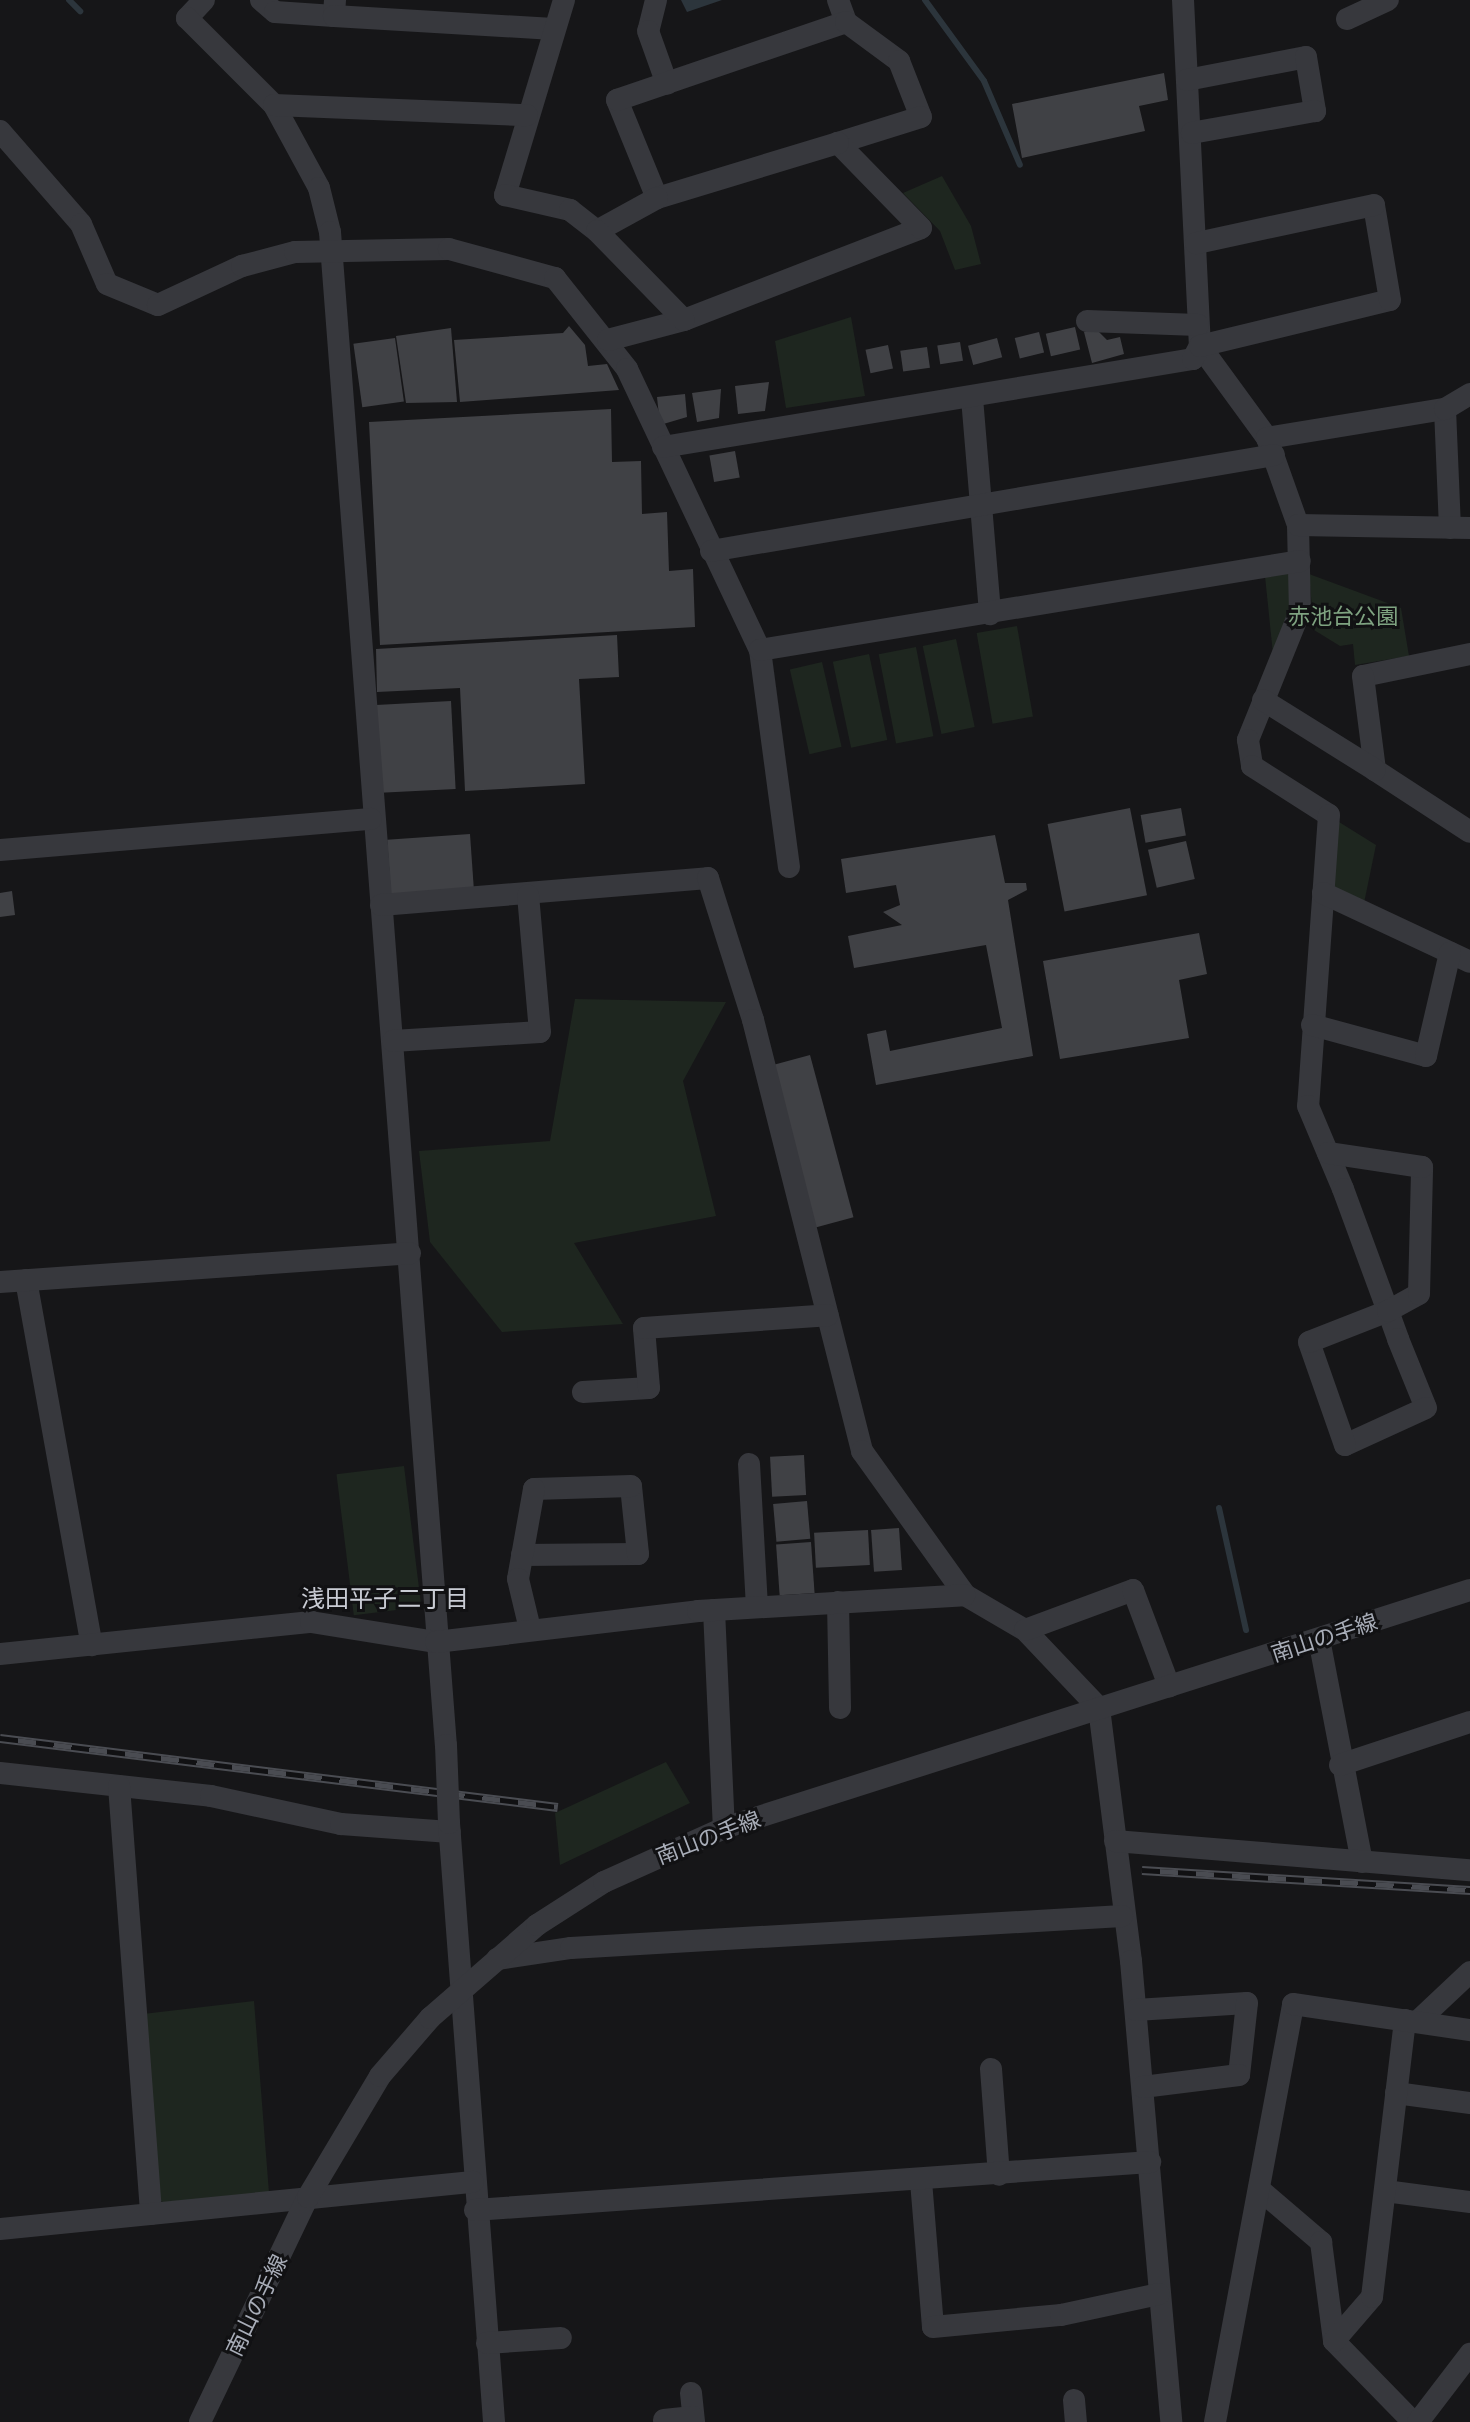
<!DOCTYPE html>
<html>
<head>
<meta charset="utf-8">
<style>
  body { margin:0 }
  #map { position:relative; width:1470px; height:2422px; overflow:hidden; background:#161618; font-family:"Noto Sans","Noto Sans JP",sans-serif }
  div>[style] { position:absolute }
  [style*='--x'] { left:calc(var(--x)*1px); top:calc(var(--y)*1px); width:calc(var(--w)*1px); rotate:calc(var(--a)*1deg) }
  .green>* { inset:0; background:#1e261f; transform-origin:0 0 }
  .water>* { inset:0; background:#2c353c }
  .stream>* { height:6px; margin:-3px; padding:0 3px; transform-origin:3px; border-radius:3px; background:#2c353c }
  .building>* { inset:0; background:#404145; transform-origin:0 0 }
  .minor>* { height:22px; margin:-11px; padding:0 11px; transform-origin:11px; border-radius:11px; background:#37383d }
  .rail>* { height:9px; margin-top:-4.5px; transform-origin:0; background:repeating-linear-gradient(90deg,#111113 0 18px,#4a4c52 0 36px); box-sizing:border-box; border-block:2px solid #4a4c52 }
  .minor-bridge>* { height:22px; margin:-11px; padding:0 11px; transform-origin:11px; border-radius:11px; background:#37383d }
  span { translate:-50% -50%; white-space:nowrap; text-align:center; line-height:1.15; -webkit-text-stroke:6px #111113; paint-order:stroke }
  .park-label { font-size:22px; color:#7fa381 }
  .street-label { font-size:22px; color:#a8adb8 }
  .neighbourhood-label { font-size:24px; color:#c9ccd4 }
</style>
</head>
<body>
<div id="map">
  <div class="green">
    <i style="clip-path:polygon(942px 176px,971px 226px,981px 264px,955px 270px,940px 231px,903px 193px)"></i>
    <i style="clip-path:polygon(851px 317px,865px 396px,786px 408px,775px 341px)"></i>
    <i style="clip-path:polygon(1292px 570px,1292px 608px,1273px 654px,1265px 576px)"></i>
    <i style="clip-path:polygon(1309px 574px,1401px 608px,1409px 656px,1355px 665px,1353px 644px,1340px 646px,1314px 630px)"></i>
    <i style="left:1017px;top:626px;width:92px;height:41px;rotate:80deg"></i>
    <i style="left:956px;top:639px;width:90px;height:34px;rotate:78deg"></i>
    <i style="left:916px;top:647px;width:91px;height:38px;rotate:79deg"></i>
    <i style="left:869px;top:654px;width:88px;height:37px;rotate:78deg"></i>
    <i style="left:822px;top:662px;width:87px;height:33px;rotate:77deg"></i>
    <i style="clip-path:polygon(1331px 817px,1376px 845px,1363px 908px,1326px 891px)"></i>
    <i style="clip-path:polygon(575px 999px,726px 1002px,683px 1081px,716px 1216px,574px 1243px,623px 1324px,502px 1332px,430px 1242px,419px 1151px,550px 1141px)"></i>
    <i style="left:404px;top:1466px;width:142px;height:68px;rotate:83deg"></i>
    <i style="clip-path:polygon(666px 1762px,690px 1803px,560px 1865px,555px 1813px)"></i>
    <i style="clip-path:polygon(254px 2001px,269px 2193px,165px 2203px,157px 2199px,143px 2014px)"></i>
  </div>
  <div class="water">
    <i style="clip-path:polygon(681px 0,722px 0,687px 12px)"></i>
  </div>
  <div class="stream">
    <i style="--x:69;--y:0;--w:16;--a:45"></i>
    <i style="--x:925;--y:0;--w:100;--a:53.9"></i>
    <i style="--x:984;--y:81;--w:91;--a:66.8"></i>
    <i style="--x:1219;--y:1508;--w:125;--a:77.5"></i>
  </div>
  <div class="building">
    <i style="clip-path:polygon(1164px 73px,1168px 100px,1139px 106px,1145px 131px,1022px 158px,1012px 104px)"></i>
    <i style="clip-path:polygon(569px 326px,585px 345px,588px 366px,607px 364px,619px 390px,460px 402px,454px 340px,563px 333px)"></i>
    <i style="left:1075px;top:327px;width:23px;height:30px;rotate:77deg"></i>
    <i style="clip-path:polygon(451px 328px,457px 402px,406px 403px,396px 336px)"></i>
    <i style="clip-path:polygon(1096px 329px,1107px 340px,1120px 337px,1124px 354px,1092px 363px,1084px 332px)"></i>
    <i style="left:1039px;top:332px;width:21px;height:25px;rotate:76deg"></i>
    <i style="left:395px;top:338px;width:64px;height:42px;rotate:82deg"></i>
    <i style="left:997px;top:338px;width:20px;height:30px;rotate:75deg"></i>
    <i style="left:960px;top:342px;width:19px;height:23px;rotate:81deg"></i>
    <i style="left:888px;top:345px;width:24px;height:23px;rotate:78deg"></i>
    <i style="left:927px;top:347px;width:21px;height:27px;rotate:82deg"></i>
    <i style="clip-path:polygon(769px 382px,765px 411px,738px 414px,735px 386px)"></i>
    <i style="clip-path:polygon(721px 389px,719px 418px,697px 422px,692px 393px)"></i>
    <i style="clip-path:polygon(685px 394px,687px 417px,660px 425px,657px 397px)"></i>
    <i style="clip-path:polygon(611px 409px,612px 462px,641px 461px,642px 514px,667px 512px,669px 571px,693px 569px,695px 627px,380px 645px,369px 422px)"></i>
    <i style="left:735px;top:451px;width:27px;height:26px;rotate:80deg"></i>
    <i style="clip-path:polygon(617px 635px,619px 677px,579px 679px,585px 784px,465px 791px,460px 688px,377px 692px,376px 649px)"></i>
    <i style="left:451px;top:701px;width:88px;height:75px;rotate:87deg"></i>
    <i style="left:1130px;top:808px;width:89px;height:84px;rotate:79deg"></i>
    <i style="left:1181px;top:808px;width:28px;height:41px;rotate:80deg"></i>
    <i style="left:470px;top:834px;width:55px;height:83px;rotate:86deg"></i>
    <i style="clip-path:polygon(995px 835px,1005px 883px,1026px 883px,1027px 890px,1008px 900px,1033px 1056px,876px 1085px,867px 1034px,886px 1030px,890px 1051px,1002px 1028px,986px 945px,854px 968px,848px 936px,902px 925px,883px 912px,900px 905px,896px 885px,846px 893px,841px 859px)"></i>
    <i style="left:1186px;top:841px;width:39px;height:39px;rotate:77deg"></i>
    <i style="clip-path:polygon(12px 891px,15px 915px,0 917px,0 893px)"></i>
    <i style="clip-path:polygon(1199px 933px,1207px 974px,1179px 980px,1189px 1038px,1060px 1059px,1043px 961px)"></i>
    <i style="left:810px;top:1055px;width:168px;height:45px;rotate:75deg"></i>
    <i style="left:804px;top:1455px;width:40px;height:34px;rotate:87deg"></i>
    <i style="left:807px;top:1501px;width:38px;height:34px;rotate:85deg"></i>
    <i style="left:899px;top:1528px;width:42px;height:28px;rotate:86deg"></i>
    <i style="left:868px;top:1530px;width:35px;height:54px;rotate:87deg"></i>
    <i style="left:811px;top:1542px;width:51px;height:35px;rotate:86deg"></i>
  </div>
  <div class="minor">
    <i style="--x:204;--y:0;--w:25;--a:133"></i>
    <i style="--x:187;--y:18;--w:123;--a:45"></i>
    <i style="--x:274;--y:105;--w:94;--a:61.5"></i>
    <i style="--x:319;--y:188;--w:45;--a:76"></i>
    <i style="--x:330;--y:232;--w:1517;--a:85.62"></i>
    <i style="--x:261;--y:0;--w:18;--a:41"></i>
    <i style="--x:275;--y:12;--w:59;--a:3.9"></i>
    <i style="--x:335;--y:0;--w:16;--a:94"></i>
    <i style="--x:334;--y:16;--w:220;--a:3.4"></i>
    <i style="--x:564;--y:0;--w:204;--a:106.8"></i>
    <i style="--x:505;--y:195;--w:67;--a:13"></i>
    <i style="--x:570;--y:210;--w:34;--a:38"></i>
    <i style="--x:656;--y:0;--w:32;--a:104"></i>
    <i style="--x:648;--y:31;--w:56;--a:70.3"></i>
    <i style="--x:838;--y:0;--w:23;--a:70"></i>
    <i style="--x:1183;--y:0;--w:346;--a:87.2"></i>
    <i style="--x:1200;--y:346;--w:114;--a:53.9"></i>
    <i style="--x:1267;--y:438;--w:92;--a:70.4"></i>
    <i style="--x:1298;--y:525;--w:86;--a:88.7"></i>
    <i style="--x:1300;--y:611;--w:139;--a:112"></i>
    <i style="--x:1248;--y:740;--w:26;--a:81"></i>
    <i style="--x:1252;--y:766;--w:91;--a:32.5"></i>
    <i style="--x:1329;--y:815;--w:292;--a:94.1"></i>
    <i style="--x:1308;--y:1106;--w:90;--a:67.1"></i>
    <i style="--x:1343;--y:1189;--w:130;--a:69.8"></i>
    <i style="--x:1388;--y:1311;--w:30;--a:70"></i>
    <i style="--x:1398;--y:1339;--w:74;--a:67.9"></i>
    <i style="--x:1426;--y:1408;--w:89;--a:155.4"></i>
    <i style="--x:1345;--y:1445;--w:109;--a:-109.3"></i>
    <i style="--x:1309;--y:1342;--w:85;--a:-21.4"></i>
    <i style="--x:1388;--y:1311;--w:35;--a:-29"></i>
    <i style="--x:1419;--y:1294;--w:127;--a:-88.6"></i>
    <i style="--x:1422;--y:1167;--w:95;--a:-171.5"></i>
    <i style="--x:1347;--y:19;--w:45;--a:-24.9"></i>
    <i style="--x:1187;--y:80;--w:121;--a:-10.9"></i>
    <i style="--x:1306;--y:57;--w:55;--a:80.5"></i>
    <i style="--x:1315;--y:111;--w:125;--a:169.9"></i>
    <i style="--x:274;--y:105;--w:253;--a:2.3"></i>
    <i style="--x:0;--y:131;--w:123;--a:48.9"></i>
    <i style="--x:81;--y:224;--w:65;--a:66.6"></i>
    <i style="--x:107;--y:284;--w:55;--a:22.4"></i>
    <i style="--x:158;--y:305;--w:93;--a:-24.9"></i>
    <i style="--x:242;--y:266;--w:55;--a:-14.8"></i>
    <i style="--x:295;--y:252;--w:154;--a:-1.1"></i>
    <i style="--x:449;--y:249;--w:110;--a:15.3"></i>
    <i style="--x:555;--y:278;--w:116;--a:51.6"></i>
    <i style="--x:627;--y:369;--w:311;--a:64.7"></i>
    <i style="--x:760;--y:650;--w:219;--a:82.4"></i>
    <i style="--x:657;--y:198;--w:106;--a:-112.2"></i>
    <i style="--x:617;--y:100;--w:242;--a:-18.8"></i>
    <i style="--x:846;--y:22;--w:66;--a:36.3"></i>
    <i style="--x:899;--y:61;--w:60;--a:68.6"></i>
    <i style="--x:921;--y:117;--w:87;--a:162.6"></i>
    <i style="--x:1087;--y:321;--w:111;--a:2.1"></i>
    <i style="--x:608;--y:340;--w:79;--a:-14.7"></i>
    <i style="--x:684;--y:320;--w:254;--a:-21.2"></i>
    <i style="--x:921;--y:228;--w:119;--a:-134.3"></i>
    <i style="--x:838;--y:143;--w:189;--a:163.1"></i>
    <i style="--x:657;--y:198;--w:68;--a:151.2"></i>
    <i style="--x:597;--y:231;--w:124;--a:45.7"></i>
    <i style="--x:972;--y:398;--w:217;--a:85.2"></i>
    <i style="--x:1445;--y:409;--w:119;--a:87.6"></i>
    <i style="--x:1267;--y:438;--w:180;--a:-9.3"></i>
    <i style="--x:1445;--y:409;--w:29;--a:-31"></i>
    <i style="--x:663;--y:447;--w:537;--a:-9.43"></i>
    <i style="--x:1193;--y:359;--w:15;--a:-62"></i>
    <i style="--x:1200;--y:346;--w:195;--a:-13.6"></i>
    <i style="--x:1390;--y:300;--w:96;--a:-99.6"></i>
    <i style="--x:1374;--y:205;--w:182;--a:167.9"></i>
    <i style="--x:1298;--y:525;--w:172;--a:1"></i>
    <i style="--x:711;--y:551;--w:571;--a:-9.68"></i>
    <i style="--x:760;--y:650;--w:547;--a:-9.36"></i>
    <i style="--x:1470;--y:654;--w:109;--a:168.4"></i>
    <i style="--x:1363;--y:676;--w:95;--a:82.7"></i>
    <i style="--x:1375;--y:770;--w:113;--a:33.1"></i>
    <i style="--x:1263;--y:700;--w:132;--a:32"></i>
    <i style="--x:0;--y:850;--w:372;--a:-4.8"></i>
    <i style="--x:1323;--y:893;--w:162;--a:25.1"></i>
    <i style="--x:381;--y:905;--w:328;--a:-4.7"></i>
    <i style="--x:708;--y:878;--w:149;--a:72.4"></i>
    <i style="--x:753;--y:1020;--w:445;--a:75.8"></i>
    <i style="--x:862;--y:1451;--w:177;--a:54.4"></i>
    <i style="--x:965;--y:1595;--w:69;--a:30.3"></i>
    <i style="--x:1025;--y:1630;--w:108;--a:46.5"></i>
    <i style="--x:1099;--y:1708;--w:255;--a:82.8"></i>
    <i style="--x:1131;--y:1961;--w:463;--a:85"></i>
    <i style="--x:1312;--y:1025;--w:118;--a:15.2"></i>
    <i style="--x:1426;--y:1056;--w:106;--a:-76.9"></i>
    <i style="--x:393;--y:1041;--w:147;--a:-3.5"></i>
    <i style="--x:540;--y:1032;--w:137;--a:-95"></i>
    <i style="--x:26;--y:1280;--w:371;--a:79.8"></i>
    <i style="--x:0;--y:1282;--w:411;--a:-4"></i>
    <i style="--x:583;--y:1392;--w:66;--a:-3.5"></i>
    <i style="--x:649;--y:1388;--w:60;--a:-94.8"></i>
    <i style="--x:644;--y:1328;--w:184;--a:-4"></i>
    <i style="--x:749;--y:1464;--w:143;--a:86.8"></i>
    <i style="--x:522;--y:1555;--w:116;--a:-0.5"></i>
    <i style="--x:638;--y:1554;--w:68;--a:-95.9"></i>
    <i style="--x:631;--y:1486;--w:97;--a:178.2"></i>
    <i style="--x:534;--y:1489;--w:91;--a:100.1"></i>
    <i style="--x:518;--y:1579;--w:51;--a:76.5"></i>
    <i style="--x:838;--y:1602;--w:106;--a:88.9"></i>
    <i style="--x:714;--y:1610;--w:218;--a:87.4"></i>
    <i style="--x:1025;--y:1630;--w:115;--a:-20.3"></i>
    <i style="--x:1133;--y:1590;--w:103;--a:69.4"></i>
    <i style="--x:1319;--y:1639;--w:227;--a:79.1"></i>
    <i style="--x:0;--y:1654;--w:313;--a:-5.9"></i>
    <i style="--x:311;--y:1622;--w:127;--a:9.1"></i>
    <i style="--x:436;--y:1642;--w:264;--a:-6.7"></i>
    <i style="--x:698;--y:1611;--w:267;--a:-3.4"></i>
    <i style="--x:1340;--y:1765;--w:137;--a:-18.3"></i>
    <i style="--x:0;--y:1773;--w:212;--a:6.2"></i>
    <i style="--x:211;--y:1796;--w:133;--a:12.2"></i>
    <i style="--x:341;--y:1824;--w:109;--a:4.2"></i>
    <i style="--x:119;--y:1786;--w:429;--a:85.7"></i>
    <i style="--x:449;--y:1823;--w:601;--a:85.7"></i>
    <i style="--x:1115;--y:1841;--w:356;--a:4.7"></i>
    <i style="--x:497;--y:1959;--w:75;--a:-8.5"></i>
    <i style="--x:571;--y:1948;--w:552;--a:-3.32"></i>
    <i style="--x:1136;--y:2010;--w:111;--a:-3.6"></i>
    <i style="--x:1247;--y:2003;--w:72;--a:96.3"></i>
    <i style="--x:1239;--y:2075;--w:97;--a:172.9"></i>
    <i style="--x:1417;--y:2022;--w:73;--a:-43.3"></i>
    <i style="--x:991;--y:2069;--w:106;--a:85.7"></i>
    <i style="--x:1396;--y:2093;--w:75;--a:7.7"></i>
    <i style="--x:921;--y:2181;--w:146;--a:85.3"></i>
    <i style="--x:933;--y:2327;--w:129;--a:-5.4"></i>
    <i style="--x:1061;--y:2315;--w:100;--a:-12.1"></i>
    <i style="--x:1259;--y:2189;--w:82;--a:40.5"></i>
    <i style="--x:1321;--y:2242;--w:100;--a:82.5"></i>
    <i style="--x:1334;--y:2341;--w:113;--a:45.7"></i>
    <i style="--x:1385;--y:2191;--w:86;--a:7.4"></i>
    <i style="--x:475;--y:2210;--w:677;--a:-4.07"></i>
    <i style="--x:0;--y:2229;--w:475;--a:-5.7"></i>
    <i style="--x:1334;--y:2341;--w:58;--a:-49.2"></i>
    <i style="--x:1372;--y:2297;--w:279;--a:-83.2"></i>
    <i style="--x:487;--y:2343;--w:74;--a:-3.9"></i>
    <i style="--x:691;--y:2393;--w:29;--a:84"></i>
    <i style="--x:1074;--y:2400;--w:22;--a:85"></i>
    <i style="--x:664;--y:2420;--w:29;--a:-6"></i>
    <i style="--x:200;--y:2422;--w:250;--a:-64.4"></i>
    <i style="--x:308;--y:2197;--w:141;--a:-59.2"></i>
    <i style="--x:380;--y:2076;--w:77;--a:-49.2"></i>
    <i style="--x:430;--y:2018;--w:142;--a:-41"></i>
    <i style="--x:537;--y:1925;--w:80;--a:-32.7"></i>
    <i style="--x:604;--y:1882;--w:132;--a:-24.2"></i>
    <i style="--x:724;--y:1828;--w:783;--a:-17.69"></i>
    <i style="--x:1215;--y:2422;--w:425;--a:-79.4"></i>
    <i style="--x:1293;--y:2004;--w:179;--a:8.4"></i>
    <i style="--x:1418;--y:2422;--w:86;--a:-52.6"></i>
  </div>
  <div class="rail">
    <i style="--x:0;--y:1738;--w:562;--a:7.05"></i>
    <i style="--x:1142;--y:1870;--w:329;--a:3.5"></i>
  </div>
  <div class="minor-bridge">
    <i style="--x:446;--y:1745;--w:78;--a:87.8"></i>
  </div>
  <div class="park-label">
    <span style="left:1343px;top:616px">赤池台公園</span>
  </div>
  <div class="street-label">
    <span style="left:1324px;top:1637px;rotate:-18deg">南山の手線</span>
    <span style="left:708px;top:1837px;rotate:-21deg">南山の手線</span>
    <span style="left:256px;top:2305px;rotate:-64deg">南山の手線</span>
  </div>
  <div class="neighbourhood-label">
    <span style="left:385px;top:1598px">浅田平子二丁目</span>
  </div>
</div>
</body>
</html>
